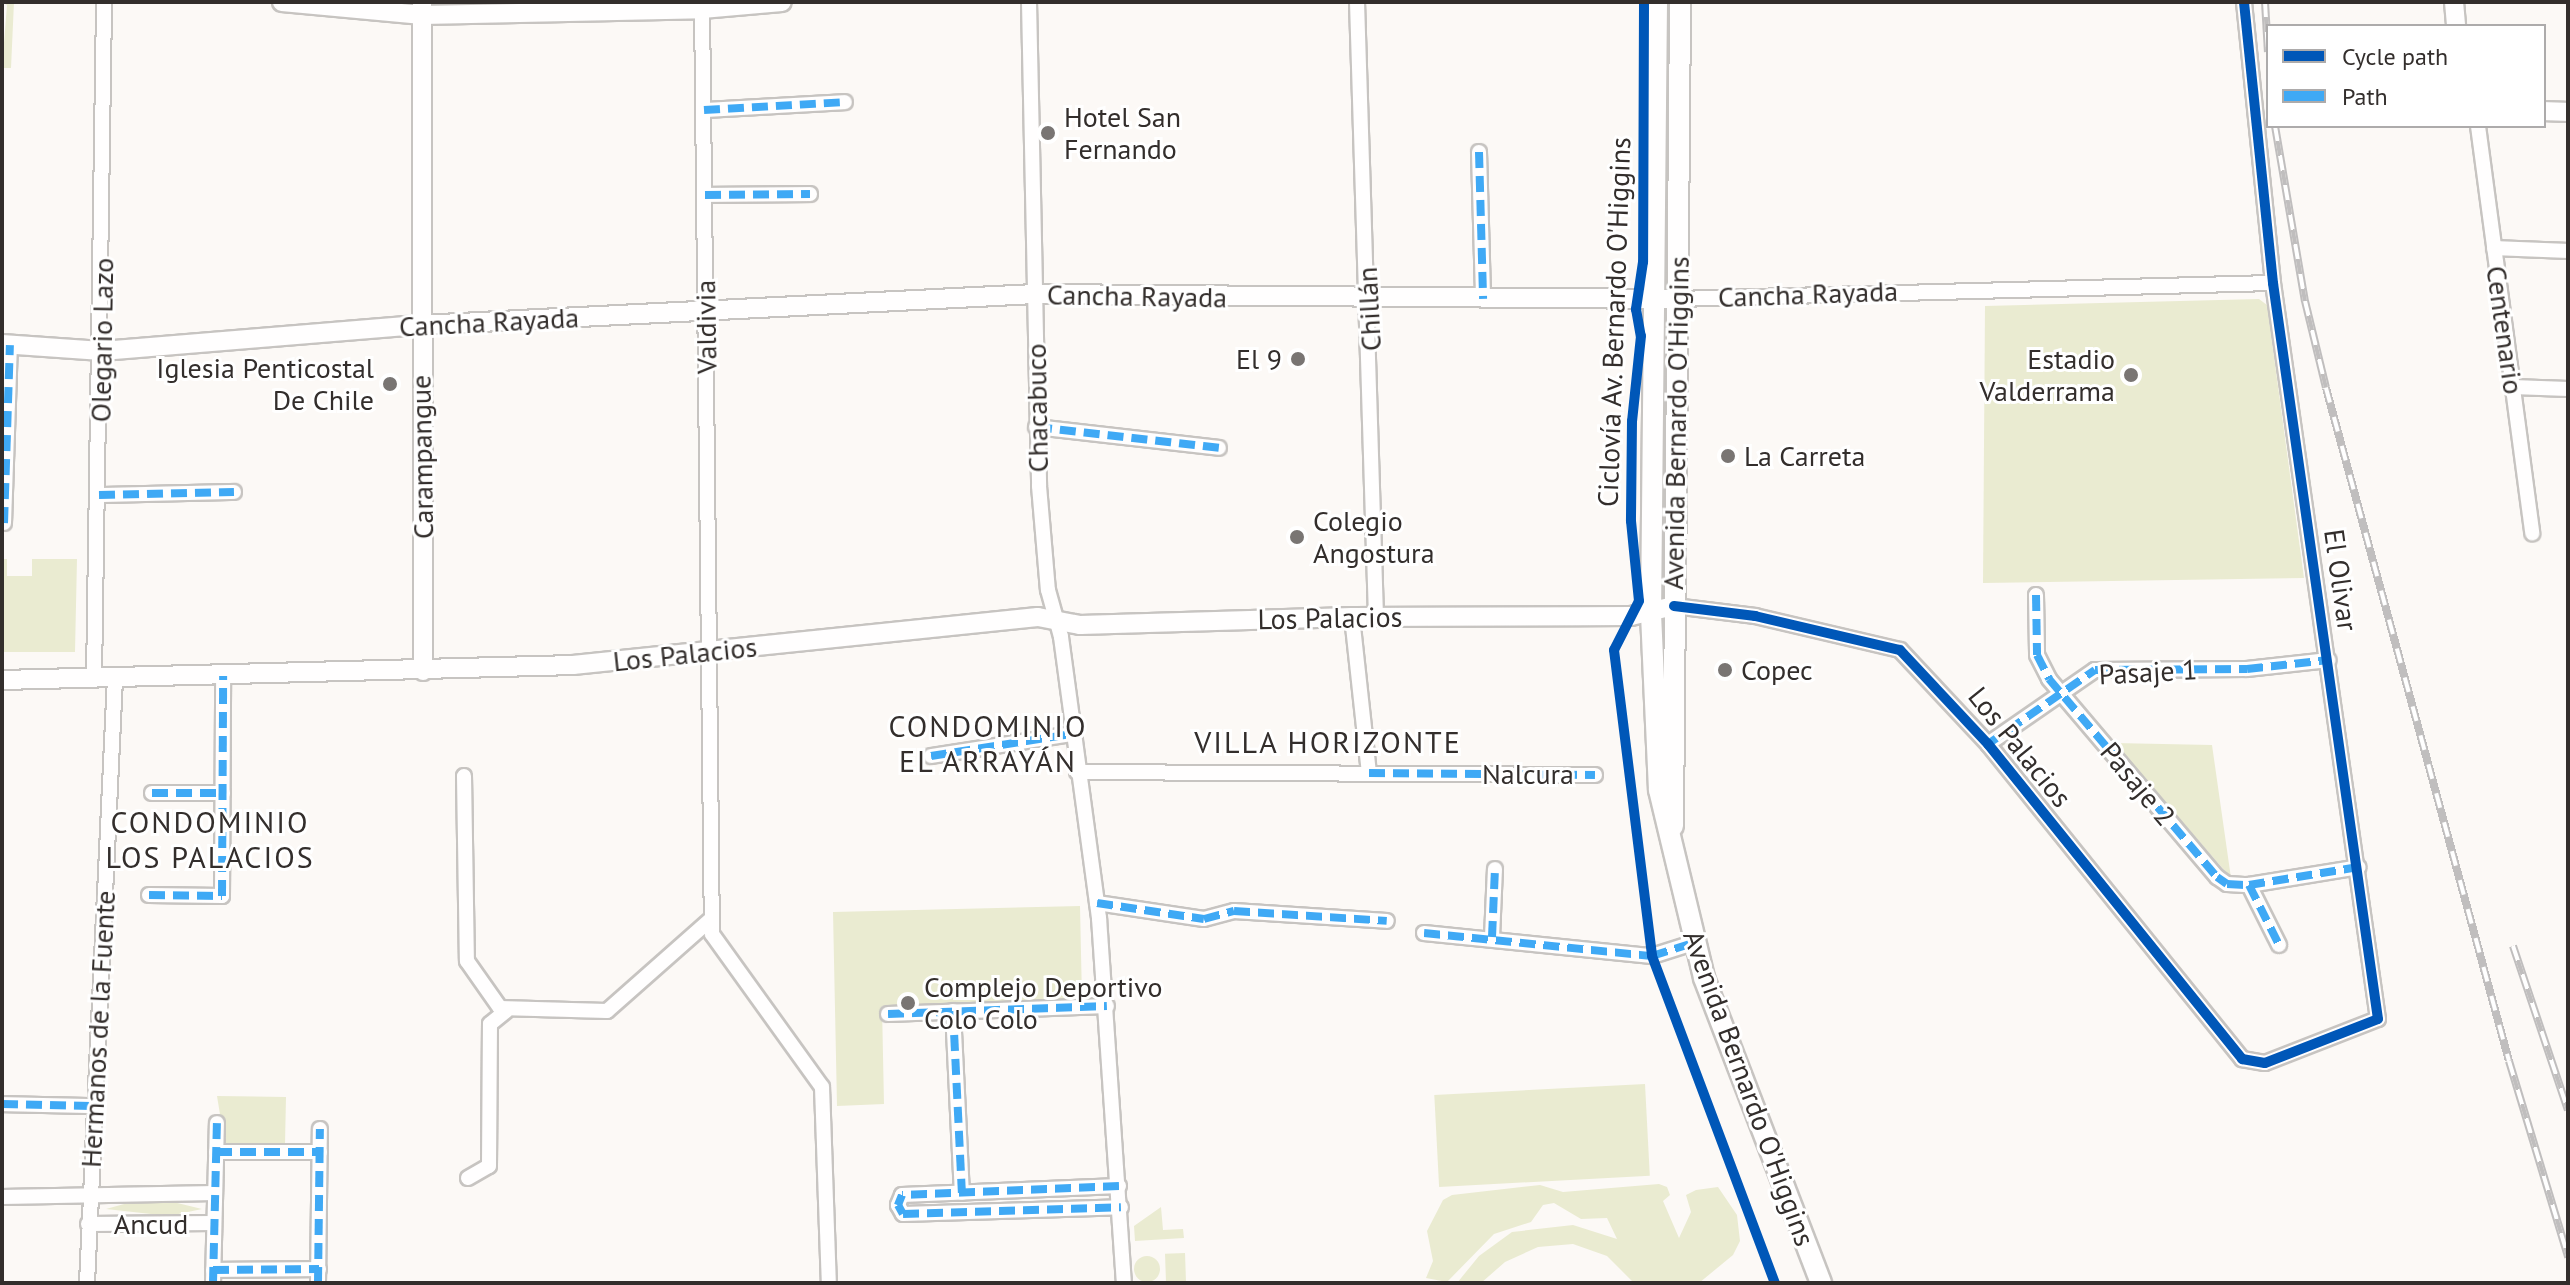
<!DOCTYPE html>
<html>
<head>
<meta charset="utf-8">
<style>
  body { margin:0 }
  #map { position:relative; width:2570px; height:1285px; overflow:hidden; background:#fcf9f6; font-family:"PT Sans",sans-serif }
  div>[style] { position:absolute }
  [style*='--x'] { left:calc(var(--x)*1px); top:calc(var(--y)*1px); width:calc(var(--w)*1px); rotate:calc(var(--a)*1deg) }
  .green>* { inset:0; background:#eaebd1; transform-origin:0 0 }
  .round { border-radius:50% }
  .roads { filter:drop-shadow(2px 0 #c7c4c1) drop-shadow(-2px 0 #c7c4c1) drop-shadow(0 2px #c7c4c1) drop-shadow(0 -2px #c7c4c1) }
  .street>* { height:14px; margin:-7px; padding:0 7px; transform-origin:7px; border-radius:7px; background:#fffefe }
  .secondary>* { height:18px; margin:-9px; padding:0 9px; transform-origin:9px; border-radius:9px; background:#fffefe }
  .primary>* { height:20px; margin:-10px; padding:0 10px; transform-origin:10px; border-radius:10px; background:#fffefe }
  .rail>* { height:8px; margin-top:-4px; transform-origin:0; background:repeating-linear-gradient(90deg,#fff 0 15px,#c0bebe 0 30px); box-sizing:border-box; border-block:2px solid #c0bebe }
  .quiet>* { height:8px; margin-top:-4px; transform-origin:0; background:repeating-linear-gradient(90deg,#3fa9f5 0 16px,transparent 0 24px) }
  .cycleway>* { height:10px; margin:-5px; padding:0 5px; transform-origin:5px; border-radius:5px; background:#0057b8 }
  .dots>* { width:22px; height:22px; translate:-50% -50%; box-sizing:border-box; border:4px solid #fff; border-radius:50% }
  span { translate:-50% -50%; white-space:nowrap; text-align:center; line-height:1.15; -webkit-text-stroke:6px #fff; paint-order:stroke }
  .poi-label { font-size:28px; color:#332e2c }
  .left { translate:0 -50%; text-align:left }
  .right { translate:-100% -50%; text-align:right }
  .street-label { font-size:28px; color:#332e2c }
  .neighbourhood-label { font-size:30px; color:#332e2c; letter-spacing:2px }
  .frame { position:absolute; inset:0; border:4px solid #332e2c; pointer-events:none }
  .legend { position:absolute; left:2266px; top:24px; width:280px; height:104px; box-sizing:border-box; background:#fff; border:2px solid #adabab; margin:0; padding:10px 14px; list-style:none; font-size:24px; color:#332e2c }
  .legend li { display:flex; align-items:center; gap:16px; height:40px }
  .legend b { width:40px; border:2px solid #adabab }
</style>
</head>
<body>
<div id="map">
  <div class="green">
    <i style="clip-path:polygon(2px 2px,14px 2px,11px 68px,2px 68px,7px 5px)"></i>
    <i style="clip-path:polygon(2259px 299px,2267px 305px,2304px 578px,1983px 583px,1985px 306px)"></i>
    <i style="clip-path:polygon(1662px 304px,1668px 306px,1662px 598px,1661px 597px)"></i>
    <i style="clip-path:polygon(2px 559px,7px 559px,7px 576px,32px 576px,32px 559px,77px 559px,75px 652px,2px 652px)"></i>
    <i style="clip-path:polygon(2114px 743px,2212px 745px,2231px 878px)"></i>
    <i style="clip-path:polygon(1080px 906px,1082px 999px,882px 1006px,884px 1104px,837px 1106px,833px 912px)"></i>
    <i style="left:1645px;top:1084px;width:92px;height:211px;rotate:87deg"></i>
    <i style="clip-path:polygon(217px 1096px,286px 1097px,285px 1144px,225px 1145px)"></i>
    <i style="clip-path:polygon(1659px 1184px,1667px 1187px,1670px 1195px,1663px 1201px,1679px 1238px,1691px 1212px,1686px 1195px,1696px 1190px,1718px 1187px,1737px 1215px,1740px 1241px,1733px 1255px,1699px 1283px,1634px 1283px,1607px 1256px,1573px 1244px,1538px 1247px,1505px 1262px,1481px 1283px,1457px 1283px,1479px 1256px,1512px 1232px,1573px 1225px,1617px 1239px,1607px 1218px,1581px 1219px,1554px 1203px,1543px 1205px,1531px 1222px,1494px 1234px,1447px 1282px,1426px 1278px,1433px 1261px,1427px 1231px,1443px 1200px,1452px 1195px,1540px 1185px,1563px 1192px)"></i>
    <i style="clip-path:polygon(135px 1201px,169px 1201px,202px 1209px,169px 1216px,106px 1209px)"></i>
    <i style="clip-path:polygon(1161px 1207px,1163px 1230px,1183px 1229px,1184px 1238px,1135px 1241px,1134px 1226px)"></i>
    <i style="left:1185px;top:1253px;width:30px;height:20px;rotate:88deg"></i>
    <i class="round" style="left:1134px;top:1256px;width:26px;height:26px"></i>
  </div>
  <div class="roads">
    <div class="street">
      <i style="--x:702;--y:2;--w:932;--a:89.39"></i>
      <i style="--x:712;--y:934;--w:188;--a:54.3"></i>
      <i style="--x:822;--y:1087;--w:196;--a:88"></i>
      <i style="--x:1029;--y:2;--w:484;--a:88.8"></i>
      <i style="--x:1039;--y:486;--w:104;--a:85.1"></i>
      <i style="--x:1048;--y:590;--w:49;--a:74.5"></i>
      <i style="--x:1061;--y:637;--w:284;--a:82.3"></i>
      <i style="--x:1099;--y:918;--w:366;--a:86.1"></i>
      <i style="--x:1357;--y:2;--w:615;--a:88.23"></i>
      <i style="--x:704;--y:110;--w:141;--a:-3.2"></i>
      <i style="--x:2478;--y:126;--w:411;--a:82.4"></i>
      <i style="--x:1479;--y:152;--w:147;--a:88.4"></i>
      <i style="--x:705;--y:195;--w:105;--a:-0.5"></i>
      <i style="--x:2494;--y:248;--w:74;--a:2.3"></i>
      <i style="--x:1677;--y:299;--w:596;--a:-1.54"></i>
      <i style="--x:2513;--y:387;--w:55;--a:2.1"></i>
      <i style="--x:1036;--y:427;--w:184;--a:6.5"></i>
      <i style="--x:99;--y:495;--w:135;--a:-1.3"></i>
      <i style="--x:4;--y:523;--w:178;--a:-88.1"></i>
      <i style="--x:2036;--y:595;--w:60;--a:89"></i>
      <i style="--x:2037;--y:655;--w:27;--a:63"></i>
      <i style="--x:2049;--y:679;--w:260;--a:49.7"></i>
      <i style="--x:2217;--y:877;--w:12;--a:35"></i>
      <i style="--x:2227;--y:884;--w:22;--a:3"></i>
      <i style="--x:2249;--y:885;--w:67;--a:63.4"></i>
      <i style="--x:1674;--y:606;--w:82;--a:7"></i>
      <i style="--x:1755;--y:616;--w:149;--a:13.2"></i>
      <i style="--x:1900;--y:650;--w:129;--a:46.9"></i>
      <i style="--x:1988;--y:744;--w:405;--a:51.1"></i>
      <i style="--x:2242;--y:1059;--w:23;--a:10"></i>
      <i style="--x:2265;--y:1063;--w:121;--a:-21.3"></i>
      <i style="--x:2378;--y:1019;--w:743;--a:-98.12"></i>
      <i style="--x:2273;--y:283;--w:282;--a:-95.9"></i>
      <i style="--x:1352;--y:617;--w:157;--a:83.8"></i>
      <i style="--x:94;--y:679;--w:677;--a:-89.15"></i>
      <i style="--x:1988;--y:744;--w:130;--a:-34.7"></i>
      <i style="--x:2095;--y:670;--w:152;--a:-0.4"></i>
      <i style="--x:2247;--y:669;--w:82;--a:-6.3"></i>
      <i style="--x:931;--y:756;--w:143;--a:-8.9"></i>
      <i style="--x:1077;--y:772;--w:518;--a:0.33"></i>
      <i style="--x:464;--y:776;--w:185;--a:89.1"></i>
      <i style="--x:467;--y:961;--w:57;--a:54.9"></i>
      <i style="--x:500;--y:1008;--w:107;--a:1.6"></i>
      <i style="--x:607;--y:1011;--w:139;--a:-41.5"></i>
      <i style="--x:152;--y:793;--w:71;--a:0"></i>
      <i style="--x:2249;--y:885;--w:111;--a:-9.3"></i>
      <i style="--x:149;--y:895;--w:73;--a:0.8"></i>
      <i style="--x:222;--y:896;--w:220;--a:-89.7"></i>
      <i style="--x:1097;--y:903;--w:108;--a:8.5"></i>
      <i style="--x:1204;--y:919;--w:31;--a:-15"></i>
      <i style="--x:1234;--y:911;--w:153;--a:3.7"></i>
      <i style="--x:1424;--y:933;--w:229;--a:5.8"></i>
      <i style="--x:1652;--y:956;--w:43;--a:-17.6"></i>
      <i style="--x:1492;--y:937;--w:68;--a:-87.5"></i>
      <i style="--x:953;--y:1011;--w:182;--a:87.2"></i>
      <i style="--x:888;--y:1014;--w:219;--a:-2.1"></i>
      <i style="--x:2;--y:1104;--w:90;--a:1.3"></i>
      <i style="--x:216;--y:1152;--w:104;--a:0"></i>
      <i style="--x:468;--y:1178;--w:24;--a:-30"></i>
      <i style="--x:489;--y:1166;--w:142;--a:-89.6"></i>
      <i style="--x:490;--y:1024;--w:21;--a:-39"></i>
      <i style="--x:1119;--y:1186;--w:217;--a:177.6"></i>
      <i style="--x:902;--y:1195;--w:11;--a:112"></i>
      <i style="--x:898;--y:1205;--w:10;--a:61"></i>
      <i style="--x:903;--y:1214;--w:218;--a:-1.8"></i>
      <i style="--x:2;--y:1197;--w:213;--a:-1.1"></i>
      <i style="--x:88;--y:1224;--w:126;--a:-0.5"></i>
      <i style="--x:213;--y:1270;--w:106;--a:-0.5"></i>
      <i style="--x:87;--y:1283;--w:606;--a:-87.35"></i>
      <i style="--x:213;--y:1283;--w:160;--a:-88.6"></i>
      <i style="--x:318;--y:1283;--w:154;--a:-89.3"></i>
    </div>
    <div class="secondary">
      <i style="--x:282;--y:2;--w:141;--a:5.3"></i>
      <i style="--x:422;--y:15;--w:280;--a:-1.2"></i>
      <i style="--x:702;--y:9;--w:80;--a:-5"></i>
      <i style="--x:422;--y:2;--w:669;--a:89.91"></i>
      <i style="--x:2454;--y:2;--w:24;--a:85"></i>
      <i style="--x:2544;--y:111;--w:24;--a:2"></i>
      <i style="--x:2;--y:344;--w:100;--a:4"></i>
      <i style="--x:102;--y:351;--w:320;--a:-4.7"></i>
      <i style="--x:421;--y:325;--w:615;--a:-2.89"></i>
      <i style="--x:1035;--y:294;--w:634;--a:0.45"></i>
      <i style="--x:2;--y:680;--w:571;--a:-1.5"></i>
      <i style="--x:573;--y:665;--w:467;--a:-5.9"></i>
      <i style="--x:1038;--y:617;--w:43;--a:10.8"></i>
      <i style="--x:1080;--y:625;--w:272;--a:-1.7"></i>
      <i style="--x:1352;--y:617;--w:279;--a:-0.2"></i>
      <i style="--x:1631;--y:616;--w:44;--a:-13.1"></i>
    </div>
    <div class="primary">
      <i style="--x:1657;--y:2;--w:612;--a:90.56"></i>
      <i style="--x:1651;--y:614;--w:176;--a:87.4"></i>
      <i style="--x:1659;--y:790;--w:193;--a:76.5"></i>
      <i style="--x:1704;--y:978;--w:327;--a:69"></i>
      <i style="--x:1673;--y:826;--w:824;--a:-89.51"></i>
    </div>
  </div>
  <div class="rail">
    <i style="--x:2265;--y:2;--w:50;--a:86.6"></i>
    <i style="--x:2275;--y:126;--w:178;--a:80.3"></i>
    <i style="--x:2305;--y:301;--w:89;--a:76.4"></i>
    <i style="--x:2326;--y:388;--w:697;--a:74.79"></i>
    <i style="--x:2509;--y:1061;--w:205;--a:73.2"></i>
    <i style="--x:2513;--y:946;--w:173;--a:71.5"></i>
  </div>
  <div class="quiet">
    <i style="--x:704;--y:110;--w:141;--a:-3.2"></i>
    <i style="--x:1479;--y:152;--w:147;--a:88.4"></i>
    <i style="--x:705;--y:195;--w:105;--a:-0.5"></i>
    <i style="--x:1036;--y:427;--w:184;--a:6.5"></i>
    <i style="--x:99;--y:495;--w:135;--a:-1.3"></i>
    <i style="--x:4;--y:523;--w:178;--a:-88.1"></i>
    <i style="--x:2036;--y:595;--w:60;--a:89"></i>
    <i style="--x:2037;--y:655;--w:27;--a:63"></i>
    <i style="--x:2049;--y:679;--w:260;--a:49.7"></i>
    <i style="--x:2217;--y:877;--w:12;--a:35"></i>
    <i style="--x:2227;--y:884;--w:22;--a:3"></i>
    <i style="--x:2249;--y:885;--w:67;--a:63.4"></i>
    <i style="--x:1988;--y:744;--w:130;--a:-34.7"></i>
    <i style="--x:2095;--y:670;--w:152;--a:-0.4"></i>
    <i style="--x:2247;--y:669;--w:82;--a:-6.3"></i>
    <i style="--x:931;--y:756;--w:143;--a:-8.9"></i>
    <i style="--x:1369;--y:773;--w:226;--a:0.5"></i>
    <i style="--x:152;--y:793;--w:71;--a:0"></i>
    <i style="--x:2249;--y:885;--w:111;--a:-9.3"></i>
    <i style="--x:149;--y:895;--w:73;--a:0.8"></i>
    <i style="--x:222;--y:896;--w:220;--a:-89.7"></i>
    <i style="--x:1097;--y:903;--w:108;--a:8.5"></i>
    <i style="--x:1204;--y:919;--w:31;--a:-15"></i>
    <i style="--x:1234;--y:911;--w:153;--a:3.7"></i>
    <i style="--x:1424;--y:933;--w:229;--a:5.8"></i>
    <i style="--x:1652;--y:956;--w:43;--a:-17.6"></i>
    <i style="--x:1492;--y:937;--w:68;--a:-87.5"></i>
    <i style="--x:953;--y:1011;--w:182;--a:87.2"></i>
    <i style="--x:888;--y:1014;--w:219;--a:-2.1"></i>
    <i style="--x:2;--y:1104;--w:90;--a:1.3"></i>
    <i style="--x:216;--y:1152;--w:104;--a:0"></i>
    <i style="--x:1119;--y:1186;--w:217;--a:177.6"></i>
    <i style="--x:902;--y:1195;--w:11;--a:112"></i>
    <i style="--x:898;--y:1205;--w:10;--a:61"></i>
    <i style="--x:903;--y:1214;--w:218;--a:-1.8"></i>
    <i style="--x:213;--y:1270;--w:106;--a:-0.5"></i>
    <i style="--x:213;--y:1283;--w:160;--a:-88.6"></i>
    <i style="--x:318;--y:1283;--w:154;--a:-89.3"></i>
  </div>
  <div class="cycleway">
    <i style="--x:1644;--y:2;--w:260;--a:90.2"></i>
    <i style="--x:1643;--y:262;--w:48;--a:98.5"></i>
    <i style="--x:1636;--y:309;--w:27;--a:80"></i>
    <i style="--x:1641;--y:336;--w:85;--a:96"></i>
    <i style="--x:1632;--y:421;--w:100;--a:90.6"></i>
    <i style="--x:1631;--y:521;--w:80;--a:84.3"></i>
    <i style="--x:1639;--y:601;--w:55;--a:117"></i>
    <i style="--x:1614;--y:650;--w:308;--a:82.9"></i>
    <i style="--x:1652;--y:956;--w:349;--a:69.4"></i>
    <i style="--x:1674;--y:606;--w:82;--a:7"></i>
    <i style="--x:1755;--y:616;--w:149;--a:13.2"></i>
    <i style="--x:1900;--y:650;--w:129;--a:46.9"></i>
    <i style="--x:1988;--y:744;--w:405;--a:51.1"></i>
    <i style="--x:2242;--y:1059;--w:23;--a:10"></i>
    <i style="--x:2265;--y:1063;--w:121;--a:-21.3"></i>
    <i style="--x:2378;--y:1019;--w:743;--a:-98.12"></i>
    <i style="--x:2273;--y:283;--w:282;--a:-95.9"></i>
  </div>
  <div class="dots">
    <i style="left:1048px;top:133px;background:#797573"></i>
    <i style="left:1298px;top:359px;background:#797573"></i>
    <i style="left:2131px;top:375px;background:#797573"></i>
    <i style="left:390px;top:384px;background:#797573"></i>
    <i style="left:1728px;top:456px;background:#797573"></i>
    <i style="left:1297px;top:537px;background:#797573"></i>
    <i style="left:1725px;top:670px;background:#797573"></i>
    <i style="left:908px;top:1003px;background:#797573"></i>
  </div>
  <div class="poi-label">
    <span class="left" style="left:1064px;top:133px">Hotel San<br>Fernando</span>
    <span class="right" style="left:1282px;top:359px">El 9</span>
    <span class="right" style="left:2115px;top:375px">Estadio<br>Valderrama</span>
    <span class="right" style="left:374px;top:384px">Iglesia Penticostal<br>De Chile</span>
    <span class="left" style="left:1744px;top:456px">La Carreta</span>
    <span class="left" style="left:1313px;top:537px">Colegio<br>Angostura</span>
    <span class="left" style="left:1741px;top:670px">Copec</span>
    <span class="left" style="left:924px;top:1003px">Complejo Deportivo<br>Colo Colo</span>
  </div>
  <div class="street-label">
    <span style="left:1808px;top:294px;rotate:-2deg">Cancha Rayada</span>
    <span style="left:1137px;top:296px;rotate:1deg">Cancha Rayada</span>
    <span style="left:1369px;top:309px;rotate:-93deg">Chillán</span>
    <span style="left:489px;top:322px;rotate:-3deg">Cancha Rayada</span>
    <span style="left:1614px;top:322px;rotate:-88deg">Ciclovía Av. Bernardo O'Higgins</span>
    <span style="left:706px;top:327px;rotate:-91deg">Valdivia</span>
    <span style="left:2505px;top:330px;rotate:82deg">Centenario</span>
    <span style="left:102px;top:340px;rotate:-89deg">Olegario Lazo</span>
    <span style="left:1037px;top:408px;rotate:-91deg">Chacabuco</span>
    <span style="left:1676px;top:423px;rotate:-89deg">Avenida Bernardo O'Higgins</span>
    <span style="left:422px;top:457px;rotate:-91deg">Carampangue</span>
    <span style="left:2341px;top:580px;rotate:82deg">El Olivar</span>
    <span style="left:1330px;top:618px;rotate:-1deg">Los Palacios</span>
    <span style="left:685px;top:654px;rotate:-6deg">Los Palacios</span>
    <span style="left:2148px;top:672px;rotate:-3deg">Pasaje 1</span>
    <span style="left:2020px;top:747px;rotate:51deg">Los Palacios</span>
    <span style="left:1528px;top:774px">Nalcura</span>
    <span style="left:2138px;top:784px;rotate:50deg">Pasaje 2</span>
    <span style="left:98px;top:1029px;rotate:-87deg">Hermanos de la Fuente</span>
    <span style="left:1749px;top:1088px;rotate:70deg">Avenida Bernardo O'Higgins</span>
    <span style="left:151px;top:1224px">Ancud</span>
  </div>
  <div class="neighbourhood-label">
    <span style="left:988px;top:743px">CONDOMINIO<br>EL ARRAYÁN</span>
    <span style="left:1328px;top:742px">VILLA HORIZONTE</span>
    <span style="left:210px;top:839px">CONDOMINIO<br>LOS PALACIOS</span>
  </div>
  <div class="frame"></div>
  <ul class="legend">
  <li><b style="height:10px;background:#0057b8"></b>Cycle path</li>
  <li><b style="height:10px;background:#3fa9f5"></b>Path</li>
  </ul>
</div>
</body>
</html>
